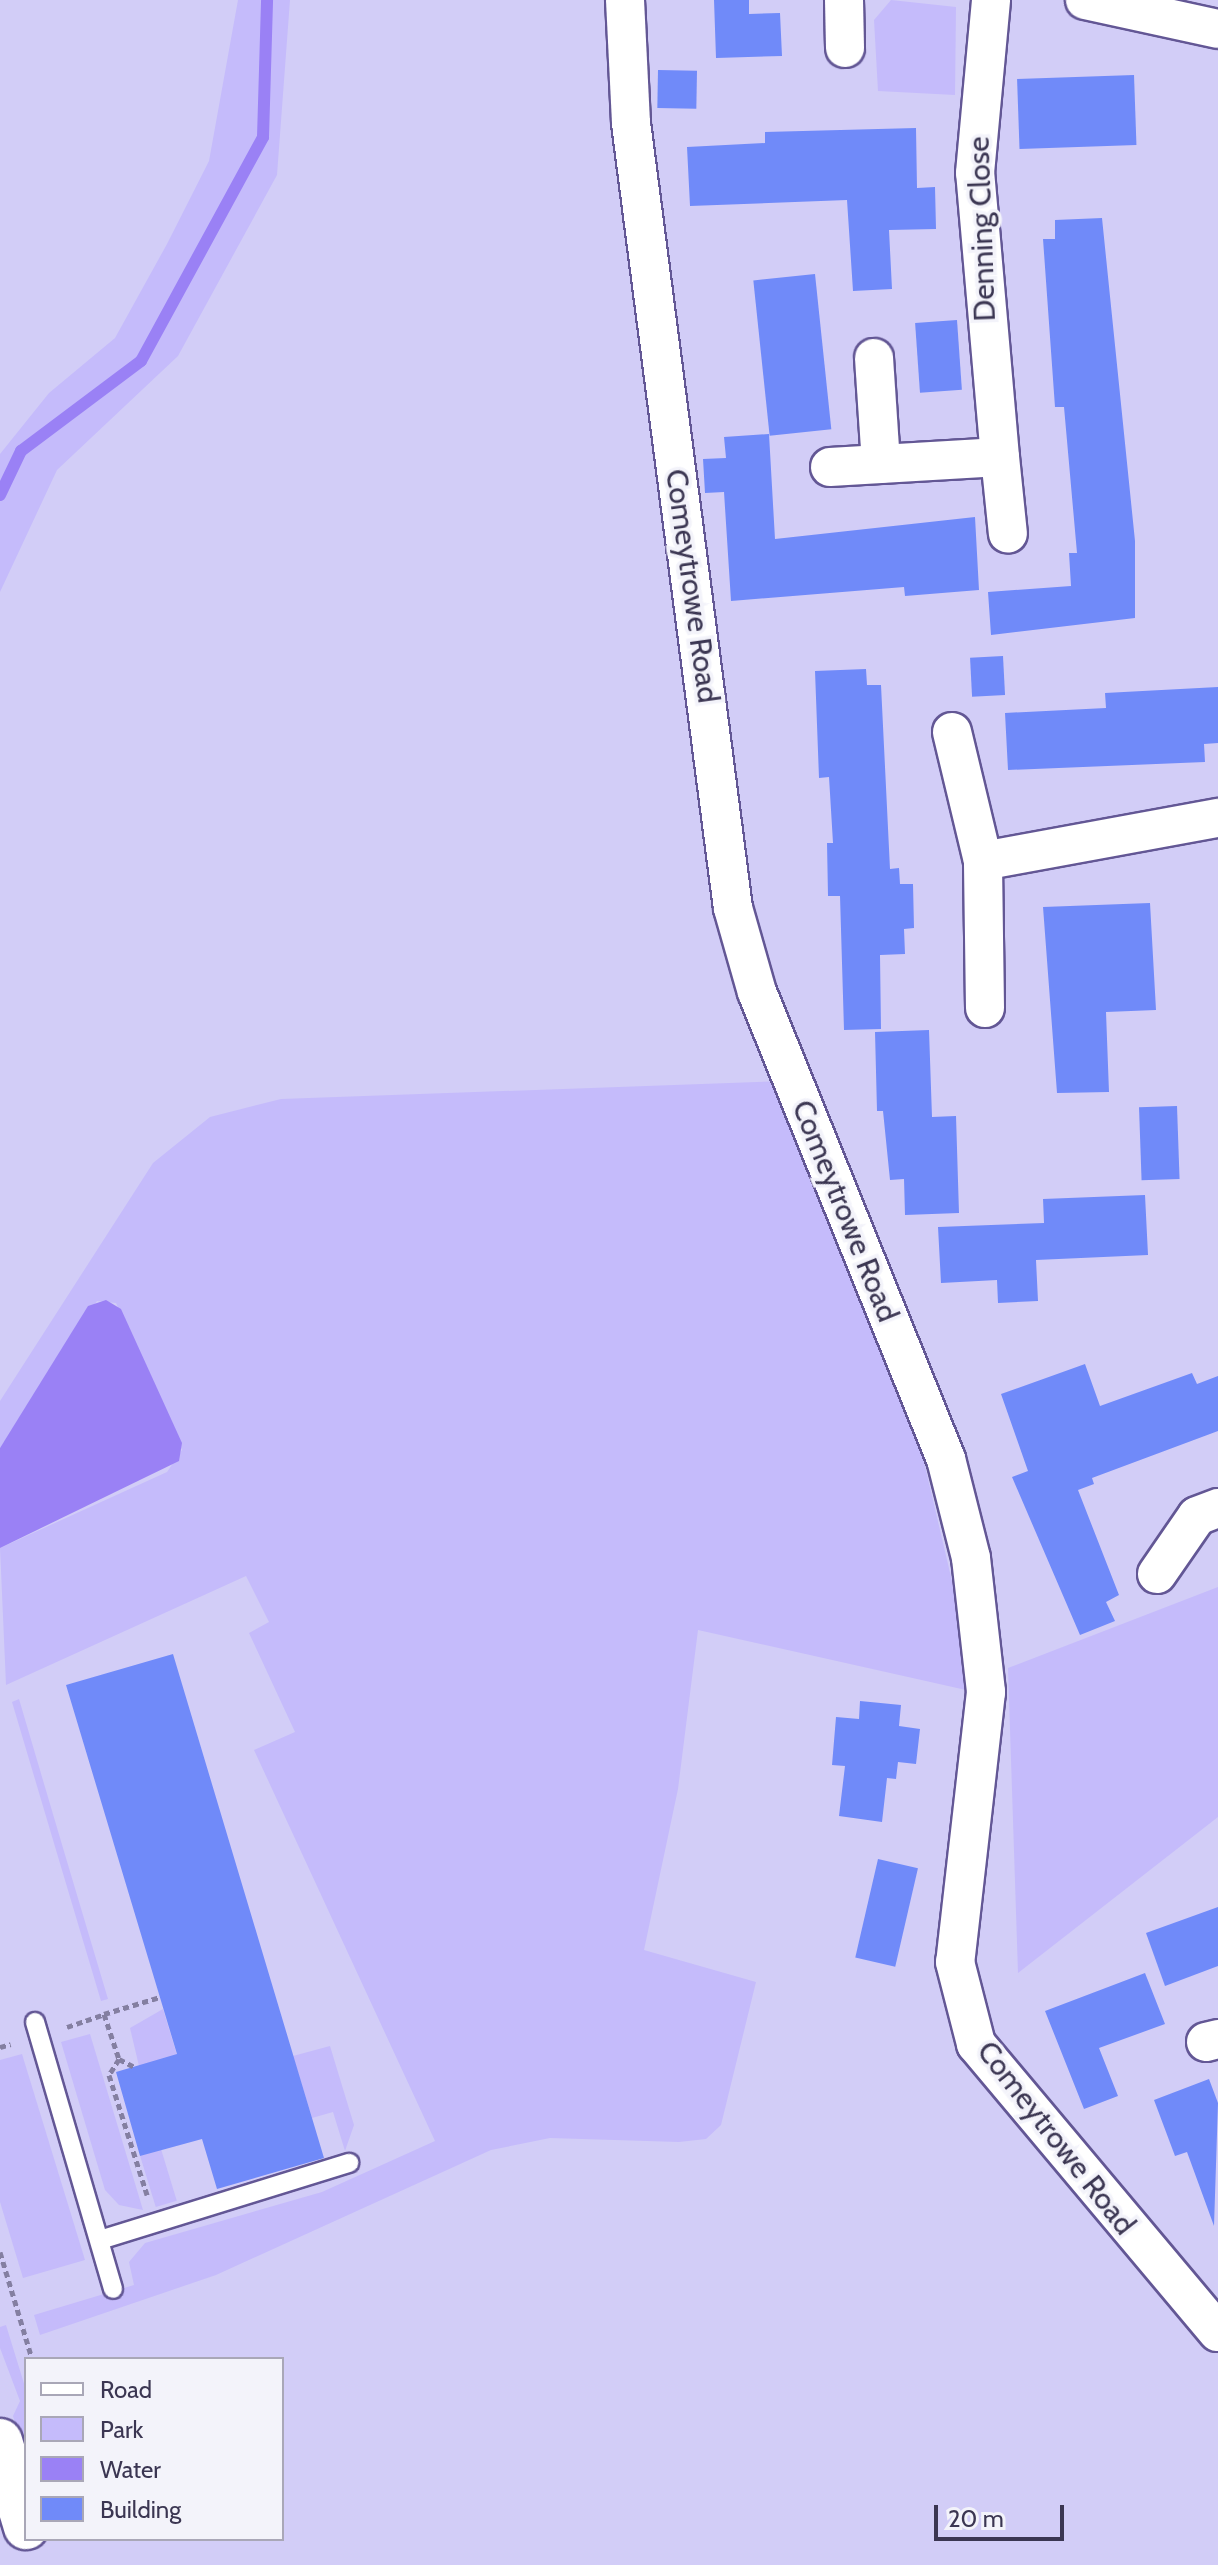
<!DOCTYPE html>
<html>
<head>
<meta charset="utf-8">
<style>
  body { margin:0 }
  #map { position:relative; width:1218px; height:2565px; overflow:hidden; background:#d2cdf7; font-family:Cabin,sans-serif }
  div>[style] { position:absolute }
  [style*='--x'] { left:calc(var(--x)*1px); top:calc(var(--y)*1px); width:calc(var(--w)*1px); rotate:calc(var(--a)*1deg) }
  .green>* { inset:0; background:#c5bbfb; transform-origin:0 0 }
  .water>* { inset:0; background:#9a81f5 }
  .stream>* { height:12px; margin:-6px; padding:0 6px; transform-origin:6px; border-radius:6px; background:#9a81f5 }
  .building>* { inset:0; background:#708af9; transform-origin:0 0 }
  .path>* { height:5px; margin-top:-2.5px; transform-origin:0; background:repeating-linear-gradient(90deg,#847fa1 0 6px,transparent 0 10px) }
  .roads { filter:drop-shadow(2px 0 #635795) drop-shadow(-2px 0 #635795) drop-shadow(0 2px #635795) drop-shadow(0 -2px #635795) }
  .lane>* { height:18px; margin:-9px; padding:0 9px; transform-origin:9px; border-radius:9px; background:#fff }
  .street>* { height:38px; margin:-19px; padding:0 19px; transform-origin:19px; border-radius:19px; background:#fff }
  .secondary>* { height:44px; margin:-22px; padding:0 22px; transform-origin:22px; border-radius:22px; background:#fff }
  span { translate:-50% -50%; white-space:nowrap; text-align:center; line-height:1.15; -webkit-text-stroke:7px #f3f3fa; paint-order:stroke }
  .street-label { font-size:30px; color:#3b3652 }
  .legend { position:absolute; left:24px; top:2357px; width:260px; height:184px; box-sizing:border-box; background:#f3f3fa; border:2px solid #a9a7b7; margin:0; padding:10px 14px; list-style:none; font-size:24px; color:#3b3652 }
  .legend li { display:flex; align-items:center; gap:16px; height:40px }
  .legend b { width:40px; border:2px solid #a9a7b7 }
  .scale { position:absolute; left:934px; top:2505px; width:130px; height:36px; box-sizing:border-box; border:4px solid #3b3652; border-top:0; padding-left:10px; font-size:24px; line-height:28px; white-space:nowrap; color:#3b3652; -webkit-text-stroke:6px #f3f3fa; paint-order:stroke }
</style>
</head>
<body>
<div id="map">
  <div class="green">
    <i style="clip-path:polygon(238px 0,290px 0,277px 175px,178px 356px,57px 470px,0 592px,0 454px,49px 393px,115px 338px,167px 244px,209px 161px)"></i>
    <i style="clip-path:polygon(891px 0,956px 7px,955px 95px,878px 91px,874px 20px)"></i>
    <i style="clip-path:polygon(785px 1081px,921px 1449px,955px 1594px,966px 1690px,698px 1630px,678px 1789px,644px 1950px,756px 1982px,721px 2125px,706px 2139px,679px 2142px,550px 2138px,491px 2150px,216px 2275px,40px 2335px,34px 2315px,134px 2285px,129px 2262px,145px 2243px,322px 2192px,435px 2141px,254px 1750px,295px 1732px,249px 1633px,269px 1622px,246px 1576px,6px 1685px,0 1548px,167px 1472px,182px 1450px,116px 1303px,97px 1301px,0 1448px,0 1401px,153px 1163px,210px 1117px,281px 1099px)"></i>
    <i style="clip-path:polygon(1218px 1587px,1218px 1817px,1018px 1973px,1008px 1668px)"></i>
    <i style="clip-path:polygon(19px 1699px,63px 1848px,108px 1999px,101px 2001px,56px 1850px,12px 1702px)"></i>
    <i style="clip-path:polygon(163px 2009px,177px 2055px,139px 2066px,130px 2028px)"></i>
    <i style="clip-path:polygon(90px 2034px,143px 2210px,119px 2205px,105px 2190px,61px 2042px)"></i>
    <i style="clip-path:polygon(330px 2046px,354px 2125px,345px 2151px,333px 2112px,312px 2118px,293px 2056px)"></i>
    <i style="clip-path:polygon(22px 2054px,85px 2260px,23px 2278px,0 2202px,0 2060px)"></i>
    <i style="left:161px;top:2149px;width:54px;height:22px;rotate:73deg"></i>
    <i style="clip-path:polygon(6px 2325px,26px 2390px,26px 2459px,13px 2416px,20px 2401px,0 2348px,0 2327px)"></i>
  </div>
  <div class="water">
    <i style="clip-path:polygon(106px 1300px,121px 1309px,182px 1443px,179px 1461px,0 1548px,0 1448px,88px 1306px)"></i>
  </div>
  <div class="stream">
    <i style="--x:0;--y:495;--w:49;--a:-64.5"></i>
    <i style="--x:21;--y:451;--w:150;--a:-36.9"></i>
    <i style="--x:141;--y:361;--w:255;--a:-61.4"></i>
    <i style="--x:263;--y:137;--w:137;--a:-88.3"></i>
  </div>
  <div class="building">
    <i style="clip-path:polygon(714px 0,749px 0,749px 14px,780px 13px,782px 56px,716px 58px)"></i>
    <i style="left:658px;top:70px;width:39px;height:38px;rotate:1deg"></i>
    <i style="left:1134px;top:75px;width:70px;height:117px;rotate:88deg"></i>
    <i style="clip-path:polygon(916px 128px,917px 188px,935px 187px,936px 229px,889px 230px,892px 289px,853px 291px,847px 200px,690px 206px,687px 147px,765px 143px,765px 132px)"></i>
    <i style="clip-path:polygon(1102px 218px,1135px 541px,1135px 618px,991px 635px,988px 592px,1071px 586px,1069px 553px,1077px 553px,1064px 407px,1055px 407px,1043px 239px,1055px 239px,1055px 220px)"></i>
    <i style="left:815px;top:274px;width:156px;height:62px;rotate:84deg"></i>
    <i style="left:957px;top:320px;width:70px;height:42px;rotate:86deg"></i>
    <i style="clip-path:polygon(769px 434px,775px 539px,975px 517px,979px 590px,905px 596px,904px 587px,731px 601px,724px 492px,705px 493px,703px 459px,726px 458px,724px 437px)"></i>
    <i style="left:1003px;top:656px;width:39px;height:33px;rotate:87deg"></i>
    <i style="clip-path:polygon(866px 669px,867px 685px,881px 685px,890px 869px,899px 868px,900px 884px,913px 884px,914px 928px,904px 929px,905px 954px,880px 955px,881px 1029px,844px 1030px,840px 896px,828px 896px,827px 843px,833px 843px,829px 777px,819px 778px,815px 671px)"></i>
    <i style="clip-path:polygon(1218px 687px,1218px 743px,1204px 744px,1205px 762px,1008px 770px,1005px 713px,1106px 708px,1105px 693px)"></i>
    <i style="clip-path:polygon(1150px 903px,1156px 1010px,1106px 1012px,1109px 1092px,1057px 1093px,1043px 907px)"></i>
    <i style="clip-path:polygon(929px 1030px,932px 1117px,956px 1116px,959px 1213px,905px 1215px,904px 1179px,890px 1180px,883px 1111px,877px 1111px,875px 1032px)"></i>
    <i style="left:1177px;top:1106px;width:73px;height:38px;rotate:88deg"></i>
    <i style="clip-path:polygon(1145px 1195px,1148px 1255px,1036px 1260px,1038px 1301px,998px 1303px,997px 1280px,941px 1283px,938px 1227px,1044px 1223px,1043px 1199px)"></i>
    <i style="clip-path:polygon(1085px 1364px,1100px 1406px,1192px 1373px,1197px 1384px,1218px 1376px,1218px 1431px,1092px 1478px,1094px 1484px,1078px 1490px,1119px 1595px,1106px 1602px,1115px 1621px,1080px 1635px,1012px 1477px,1028px 1471px,1001px 1394px)"></i>
    <i style="clip-path:polygon(173px 1654px,324px 2158px,217px 2189px,202px 2139px,140px 2156px,116px 2072px,177px 2054px,66px 1685px)"></i>
    <i style="clip-path:polygon(860px 1701px,901px 1705px,899px 1726px,920px 1729px,916px 1764px,898px 1762px,896px 1779px,887px 1778px,882px 1822px,839px 1816px,845px 1766px,832px 1765px,836px 1717px,859px 1719px)"></i>
    <i style="left:878px;top:1859px;width:41px;height:101px;rotate:13deg"></i>
    <i style="clip-path:polygon(1218px 1907px,1218px 1966px,1165px 1986px,1146px 1933px)"></i>
    <i style="clip-path:polygon(1145px 1973px,1165px 2024px,1099px 2048px,1118px 2096px,1084px 2109px,1045px 2011px)"></i>
    <i style="clip-path:polygon(1209px 2079px,1218px 2103px,1214px 2226px,1187px 2152px,1175px 2156px,1154px 2100px)"></i>
  </div>
  <div class="path">
    <i style="--x:104;--y:2014;--w:59;--a:-16.9"></i>
    <i style="--x:67;--y:2027;--w:39;--a:-19"></i>
    <i style="--x:104;--y:2014;--w:47;--a:71.6"></i>
    <i style="--x:119;--y:2059;--w:18;--a:27"></i>
    <i style="--x:0;--y:2047;--w:11;--a:-15"></i>
    <i style="--x:119;--y:2059;--w:19;--a:122"></i>
    <i style="--x:109;--y:2075;--w:126;--a:72.4"></i>
    <i style="--x:0;--y:2252;--w:112;--a:73.3"></i>
  </div>
  <div class="roads">
    <div class="lane">
      <i style="--x:35;--y:2022;--w:278;--a:73.7"></i>
      <i style="--x:100;--y:2240;--w:261;--a:-17.2"></i>
    </div>
    <div class="street">
      <i style="--x:625;--y:0;--w:123;--a:87.2"></i>
      <i style="--x:631;--y:123;--w:792;--a:82.6"></i>
      <i style="--x:733;--y:908;--w:87;--a:74.1"></i>
      <i style="--x:757;--y:992;--w:504;--a:67.97"></i>
      <i style="--x:946;--y:1459;--w:102;--a:75.8"></i>
      <i style="--x:971;--y:1558;--w:135;--a:83.6"></i>
      <i style="--x:986;--y:1692;--w:272;--a:96.5"></i>
      <i style="--x:955;--y:1962;--w:85;--a:75.6"></i>
      <i style="--x:976;--y:2044;--w:376;--a:50"></i>
      <i style="--x:844;--y:0;--w:48;--a:88.8"></i>
      <i style="--x:1085;--y:0;--w:136;--a:12.3"></i>
      <i style="--x:874;--y:358;--w:106;--a:86.2"></i>
      <i style="--x:1000;--y:457;--w:77;--a:84.1"></i>
      <i style="--x:830;--y:467;--w:170;--a:-3.4"></i>
      <i style="--x:1000;--y:457;--w:285;--a:-95"></i>
      <i style="--x:975;--y:173;--w:174;--a:-84.7"></i>
      <i style="--x:952;--y:732;--w:133;--a:76.5"></i>
      <i style="--x:985;--y:1008;--w:147;--a:-90.8"></i>
      <i style="--x:983;--y:861;--w:239;--a:-10.4"></i>
      <i style="--x:1157;--y:1574;--w:70;--a:-55.4"></i>
      <i style="--x:1197;--y:1516;--w:22;--a:-21"></i>
      <i style="--x:1206;--y:2042;--w:12;--a:-14"></i>
    </div>
    <div class="secondary">
      <i style="--x:0;--y:2441;--w:90;--a:73.2"></i>
    </div>
  </div>
  <div class="street-label">
    <span style="left:982px;top:229px;rotate:-92deg">Denning Close</span>
    <span style="left:692px;top:586px;rotate:82deg">Comeytrowe Road</span>
    <span style="left:845px;top:1211px;rotate:68deg">Comeytrowe Road</span>
    <span style="left:1056px;top:2138px;rotate:52deg">Comeytrowe Road</span>
  </div>
  <ul class="legend">
  <li><b style="height:10px;background:#fff"></b>Road</li>
  <li><b style="height:22px;background:#c5bbfb"></b>Park</li>
  <li><b style="height:22px;background:#9a81f5"></b>Water</li>
  <li><b style="height:22px;background:#708af9"></b>Building</li>
  </ul>
  <div class="scale">20 m</div>
</div>
</body>
</html>
